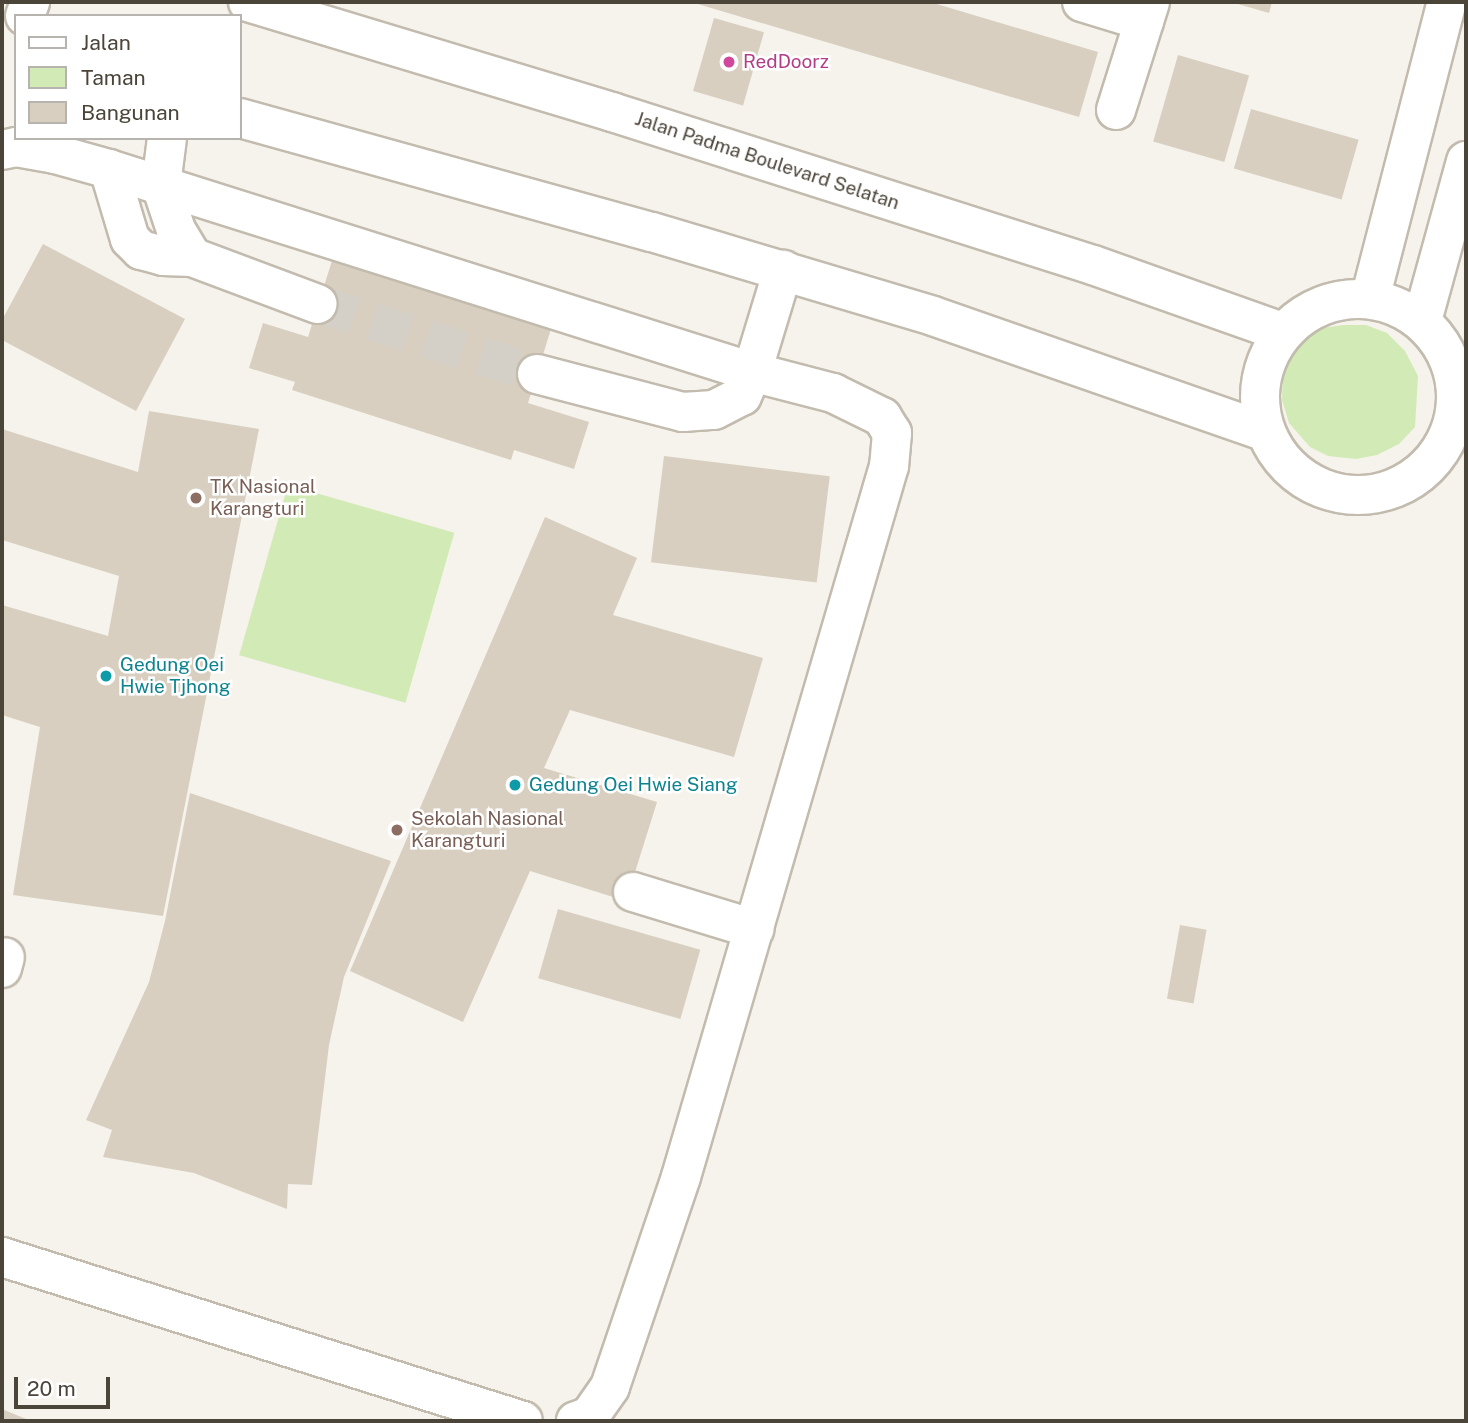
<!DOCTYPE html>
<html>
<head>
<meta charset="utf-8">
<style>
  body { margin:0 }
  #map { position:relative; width:1468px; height:1423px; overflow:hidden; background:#f6f3ec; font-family:"Public Sans",sans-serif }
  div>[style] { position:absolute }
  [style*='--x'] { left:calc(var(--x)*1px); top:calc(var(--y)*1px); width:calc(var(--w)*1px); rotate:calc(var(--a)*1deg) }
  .green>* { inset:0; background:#d2eab5; transform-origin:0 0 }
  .building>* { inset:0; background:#d8cfc1; transform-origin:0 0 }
  .minor-tunnel>* { height:38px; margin-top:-19px; transform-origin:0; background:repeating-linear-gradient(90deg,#d4d0c8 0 38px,transparent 0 57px) }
  .roads { filter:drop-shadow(2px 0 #c2bbae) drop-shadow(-2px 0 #c2bbae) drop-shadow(0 2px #c2bbae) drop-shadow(0 -2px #c2bbae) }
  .minor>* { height:38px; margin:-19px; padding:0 19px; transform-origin:19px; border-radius:19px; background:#fff }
  .minor>.ring { margin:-19px; padding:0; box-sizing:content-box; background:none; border:38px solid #fff; border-radius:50% }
  .dots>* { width:19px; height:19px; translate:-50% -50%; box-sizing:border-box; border:4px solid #fff; border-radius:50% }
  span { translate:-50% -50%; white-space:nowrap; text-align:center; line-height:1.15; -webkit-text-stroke:5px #fff; paint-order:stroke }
  .hotel-label { font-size:19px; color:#b23c85 }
  .left { translate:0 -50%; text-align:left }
  .street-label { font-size:19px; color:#4b4439 }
  .education-label { font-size:19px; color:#785e54 }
  .culture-label { font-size:19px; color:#0d838f }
  .frame { position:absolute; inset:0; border:4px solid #4b4439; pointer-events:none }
  .legend { position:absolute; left:14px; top:14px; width:228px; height:126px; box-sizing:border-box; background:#fff; border:2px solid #b7b4b0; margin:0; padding:9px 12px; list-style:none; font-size:21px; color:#4b4439 }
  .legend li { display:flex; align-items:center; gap:14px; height:35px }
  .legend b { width:35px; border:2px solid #b7b4b0 }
  .scale { position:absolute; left:14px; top:1377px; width:96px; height:32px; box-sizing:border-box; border:4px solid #4b4439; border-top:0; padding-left:9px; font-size:21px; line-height:24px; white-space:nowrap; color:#4b4439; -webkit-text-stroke:5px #fff; paint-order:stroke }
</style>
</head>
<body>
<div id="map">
  <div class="green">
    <i style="clip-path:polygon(1343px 325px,1366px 325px,1387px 333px,1405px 351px,1418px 376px,1415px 427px,1399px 444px,1377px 455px,1356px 459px,1328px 456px,1310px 447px,1289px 423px,1282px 400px,1283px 372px,1291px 349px,1323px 328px)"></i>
    <i style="left:288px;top:485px;width:173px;height:177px;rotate:16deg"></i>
  </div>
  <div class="building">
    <i style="clip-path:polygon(691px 2px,930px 2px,1098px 52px,1079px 117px)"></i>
    <i style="clip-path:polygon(1231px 2px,1272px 2px,1269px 13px)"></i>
    <i style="left:714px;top:18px;width:52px;height:76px;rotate:16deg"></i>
    <i style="left:1178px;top:55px;width:74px;height:90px;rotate:16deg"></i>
    <i style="left:1251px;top:109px;width:112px;height:62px;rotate:16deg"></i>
    <i style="clip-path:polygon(43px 244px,185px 319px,136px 411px,2px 340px,2px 320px)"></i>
    <i style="clip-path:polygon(336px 248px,555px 316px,528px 403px,589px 422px,574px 469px,514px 450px,511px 460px,292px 390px,295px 382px,249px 368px,263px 323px,308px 337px)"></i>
    <i style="clip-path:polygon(149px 411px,259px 429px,163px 916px,13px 895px,40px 727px,2px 715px,2px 605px,108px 636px,119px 576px,2px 540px,2px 429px,138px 472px)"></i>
    <i style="left:664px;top:456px;width:167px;height:107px;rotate:7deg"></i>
    <i style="clip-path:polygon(545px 517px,637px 558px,613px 615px,763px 658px,734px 757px,570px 710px,544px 768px,657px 802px,626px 901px,530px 871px,463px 1022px,350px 971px)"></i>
    <i style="clip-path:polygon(190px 793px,391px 861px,344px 977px,329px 1045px,312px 1185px,288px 1184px,287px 1209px,194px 1173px,103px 1157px,112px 1130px,86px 1120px,149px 982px,165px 921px)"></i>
    <i style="left:558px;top:909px;width:148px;height:72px;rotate:16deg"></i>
    <i style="left:1180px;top:925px;width:27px;height:75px;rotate:10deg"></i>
    <i style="clip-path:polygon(2px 1409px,31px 1421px,2px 1421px)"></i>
  </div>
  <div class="minor-tunnel">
    <i style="--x:318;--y:304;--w:230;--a:17.7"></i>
  </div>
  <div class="roads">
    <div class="minor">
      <i style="--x:248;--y:2;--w:380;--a:16.8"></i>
      <i style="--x:612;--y:112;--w:505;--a:17.65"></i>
      <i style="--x:1093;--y:265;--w:201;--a:19.5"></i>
      <i style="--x:1082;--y:2;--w:65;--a:17"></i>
      <i style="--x:25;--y:16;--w:15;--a:-70"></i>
      <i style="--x:1116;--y:110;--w:113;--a:-72.5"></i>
      <i style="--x:240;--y:118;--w:427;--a:15.5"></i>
      <i style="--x:652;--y:232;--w:293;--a:16.6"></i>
      <i style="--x:933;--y:316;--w:350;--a:19.2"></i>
      <i style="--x:167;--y:138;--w:47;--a:97.3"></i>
      <i style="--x:161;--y:185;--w:47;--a:71.6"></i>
      <i style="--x:176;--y:230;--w:31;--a:59"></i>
      <i style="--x:192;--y:257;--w:134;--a:20.5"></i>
      <i style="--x:2;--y:150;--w:14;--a:-12"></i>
      <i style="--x:16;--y:147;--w:40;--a:10"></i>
      <i style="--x:55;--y:154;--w:56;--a:15.5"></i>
      <i style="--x:109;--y:169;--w:674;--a:17.52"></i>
      <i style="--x:752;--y:372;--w:84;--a:14.5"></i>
      <i style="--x:833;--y:393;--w:55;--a:26.1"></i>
      <i style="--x:882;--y:417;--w:19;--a:58"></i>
      <i style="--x:892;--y:433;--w:33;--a:95"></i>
      <i style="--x:889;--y:466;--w:741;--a:106.31"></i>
      <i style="--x:681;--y:1177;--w:222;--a:108.7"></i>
      <i style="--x:610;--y:1387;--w:35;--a:125"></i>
      <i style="--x:590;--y:1416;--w:15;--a:160"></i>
      <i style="--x:109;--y:169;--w:73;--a:73.3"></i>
      <i style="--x:130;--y:239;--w:16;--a:45"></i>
      <i style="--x:141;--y:250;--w:23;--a:15"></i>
      <i style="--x:163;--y:256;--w:29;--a:2"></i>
      <i class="ring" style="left:1260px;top:299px;width:158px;height:158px"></i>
      <i style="--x:1370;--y:299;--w:307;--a:-75.5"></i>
      <i style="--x:1422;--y:321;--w:166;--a:-74.6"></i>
      <i style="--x:537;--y:374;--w:151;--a:14.6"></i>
      <i style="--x:683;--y:412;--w:31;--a:-4"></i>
      <i style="--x:714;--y:410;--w:31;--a:-27"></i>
      <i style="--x:742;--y:396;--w:26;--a:-67"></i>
      <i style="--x:752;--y:372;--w:107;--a:-73.1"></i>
      <i style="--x:633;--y:892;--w:127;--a:17"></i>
      <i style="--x:2;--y:968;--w:11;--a:-75"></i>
      <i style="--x:2;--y:1257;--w:546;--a:17.47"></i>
    </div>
  </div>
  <div class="dots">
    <i style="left:729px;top:62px;background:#d1479c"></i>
    <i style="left:196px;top:498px;background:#8d6e63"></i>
    <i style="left:106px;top:676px;background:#0f9aa8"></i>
    <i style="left:515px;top:785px;background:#0f9aa8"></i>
    <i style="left:397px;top:830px;background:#8d6e63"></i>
  </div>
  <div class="hotel-label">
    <span class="left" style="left:743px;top:62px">RedDoorz</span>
  </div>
  <div class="street-label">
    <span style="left:767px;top:161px;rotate:18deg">Jalan Padma Boulevard Selatan</span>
  </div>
  <div class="education-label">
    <span class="left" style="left:210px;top:498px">TK Nasional<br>Karangturi</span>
    <span class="left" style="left:411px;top:830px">Sekolah Nasional<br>Karangturi</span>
  </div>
  <div class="culture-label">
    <span class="left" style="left:120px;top:676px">Gedung Oei<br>Hwie Tjhong</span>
    <span class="left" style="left:529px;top:785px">Gedung Oei Hwie Siang</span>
  </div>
  <div class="frame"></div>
  <ul class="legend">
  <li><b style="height:9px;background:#fff"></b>Jalan</li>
  <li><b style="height:19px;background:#d2eab5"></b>Taman</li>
  <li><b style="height:19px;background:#d8cfc1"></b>Bangunan</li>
  </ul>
  <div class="scale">20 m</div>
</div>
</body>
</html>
